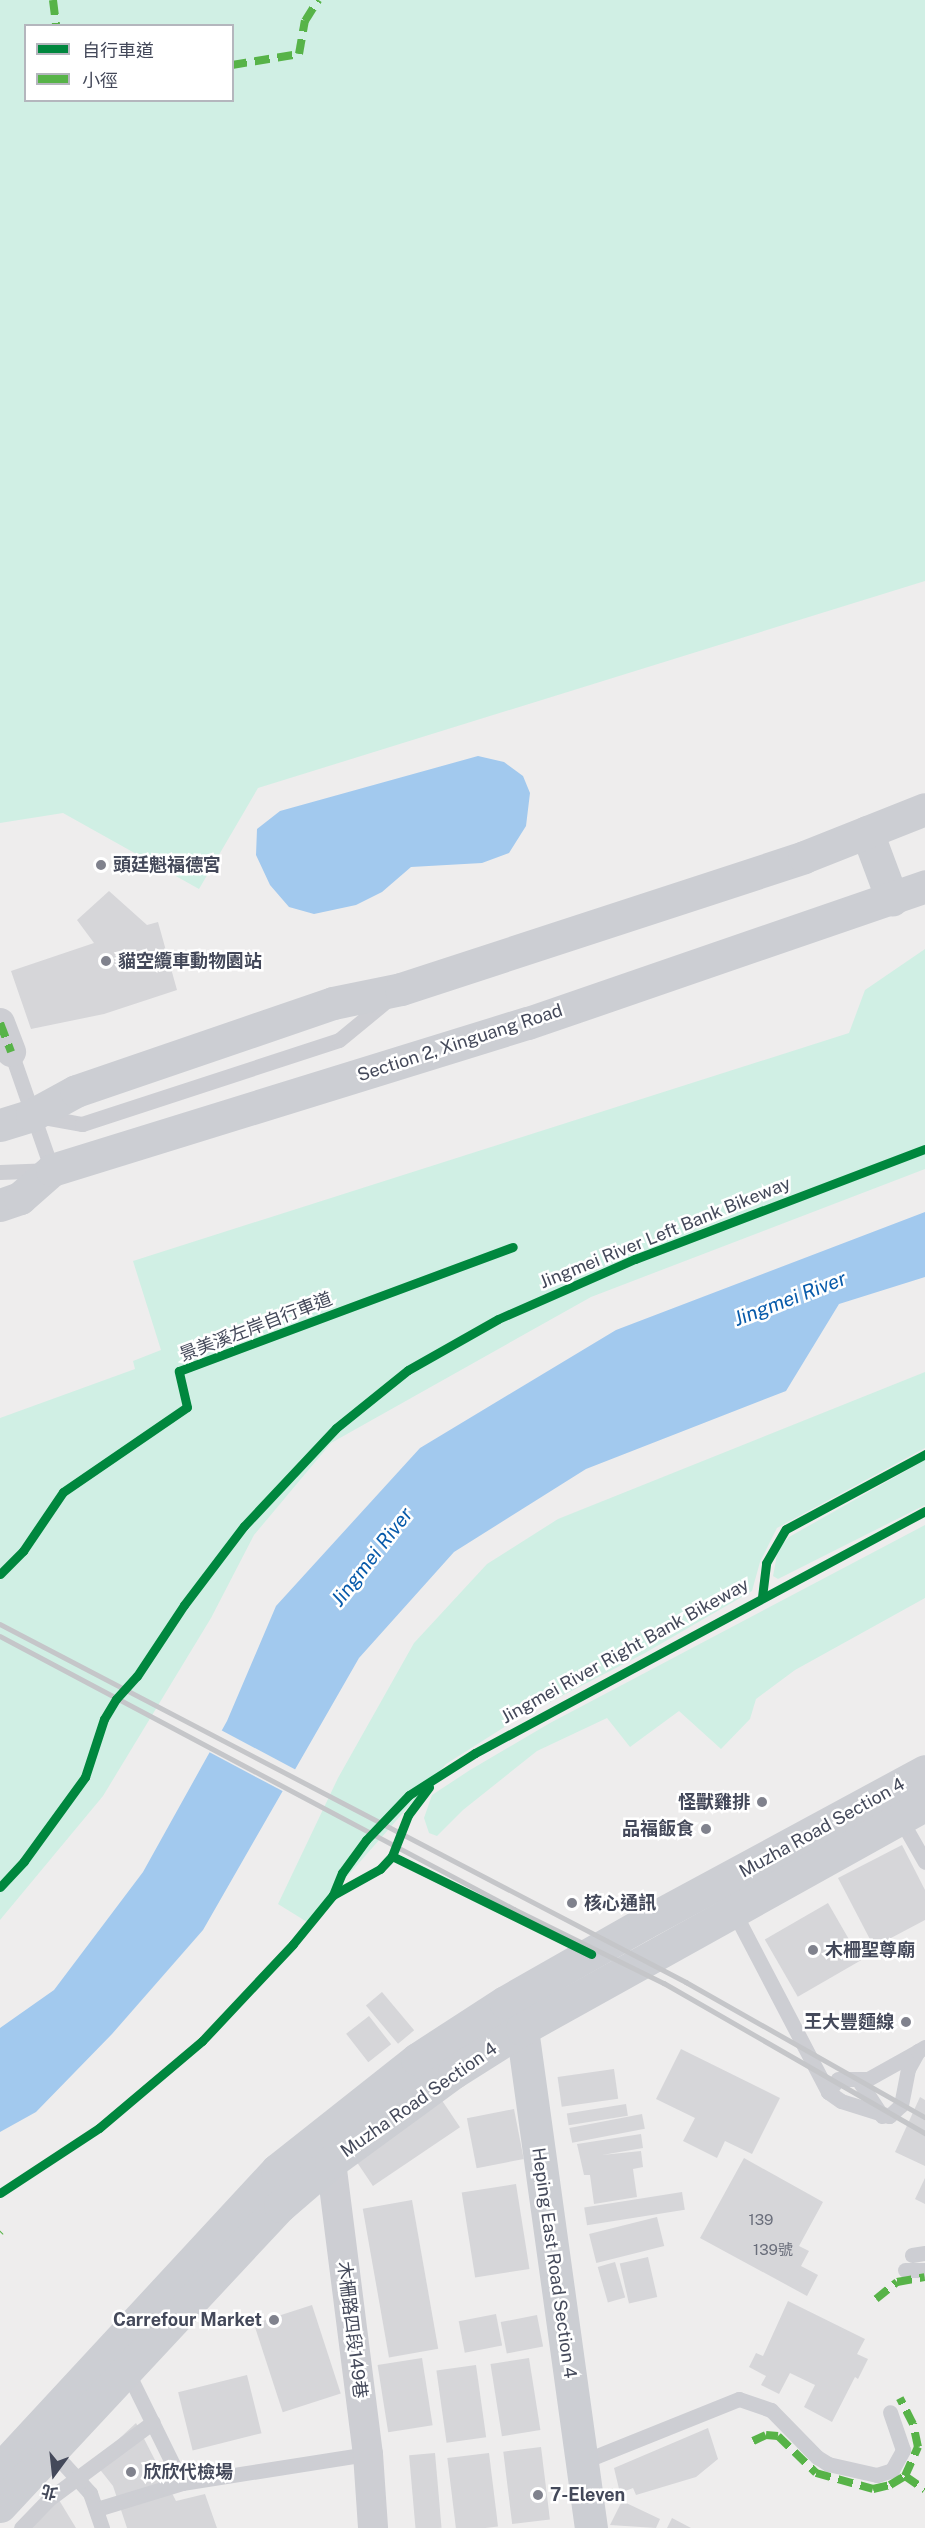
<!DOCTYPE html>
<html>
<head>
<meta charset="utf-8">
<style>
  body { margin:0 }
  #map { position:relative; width:925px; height:2528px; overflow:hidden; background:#eeeded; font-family:"Public Sans","Noto Sans TC",sans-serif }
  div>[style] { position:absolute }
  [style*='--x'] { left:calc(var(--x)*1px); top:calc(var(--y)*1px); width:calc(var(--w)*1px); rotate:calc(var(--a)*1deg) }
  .green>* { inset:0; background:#d0efe4 }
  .water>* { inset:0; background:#a2c9ee }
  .pier>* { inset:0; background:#eeeded; transform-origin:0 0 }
  .building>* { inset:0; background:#d6d6d9; transform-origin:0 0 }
  .lane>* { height:15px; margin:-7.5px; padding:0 7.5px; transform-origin:7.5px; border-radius:7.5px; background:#cdced3 }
  .street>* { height:30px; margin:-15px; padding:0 15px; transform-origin:15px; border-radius:15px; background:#cdced3 }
  .secondary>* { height:33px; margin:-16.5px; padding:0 16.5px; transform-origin:16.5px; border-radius:16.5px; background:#ccced3 }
  .rail>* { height:4.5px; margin:-2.25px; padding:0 2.25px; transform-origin:2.25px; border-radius:2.25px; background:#c5c6c9 }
  .quiet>* { height:8px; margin-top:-4px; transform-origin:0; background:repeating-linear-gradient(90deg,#57b348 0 15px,transparent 0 23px) }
  .cycleway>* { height:9px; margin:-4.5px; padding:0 4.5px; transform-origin:4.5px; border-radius:4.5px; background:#00873e }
  .dots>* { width:16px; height:16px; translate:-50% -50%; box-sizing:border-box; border:3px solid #fff; border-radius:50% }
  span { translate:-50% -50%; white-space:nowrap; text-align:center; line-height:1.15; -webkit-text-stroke:5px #fff; paint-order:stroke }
  .number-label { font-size:15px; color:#6a6e7b }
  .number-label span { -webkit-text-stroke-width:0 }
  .poi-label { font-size:18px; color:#44495a; font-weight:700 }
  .left { translate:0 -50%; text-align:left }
  .right { translate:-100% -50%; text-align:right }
  .street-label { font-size:18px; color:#44495a }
  .water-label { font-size:20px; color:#075aaa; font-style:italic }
  .legend { position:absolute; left:24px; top:24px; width:210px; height:78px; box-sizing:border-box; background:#fff; border:2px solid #b4b6bd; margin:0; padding:8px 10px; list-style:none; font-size:18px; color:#44495a }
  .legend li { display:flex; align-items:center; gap:12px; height:30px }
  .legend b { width:30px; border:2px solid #b4b6bd }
  .north { position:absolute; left:24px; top:2444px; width:60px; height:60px; -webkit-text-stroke:4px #fff; paint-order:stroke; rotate:195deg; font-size:16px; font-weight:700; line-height:24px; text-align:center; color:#44495a }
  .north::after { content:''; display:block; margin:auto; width:21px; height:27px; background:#44495a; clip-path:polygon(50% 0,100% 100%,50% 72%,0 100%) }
</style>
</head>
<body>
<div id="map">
  <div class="green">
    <i style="clip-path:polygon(evenodd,0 0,925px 0,925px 581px,258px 788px,199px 889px,63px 813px,0 823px,0 0,26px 26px,232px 26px,232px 100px,26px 100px,26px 26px)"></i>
    <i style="clip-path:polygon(925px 949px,925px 1169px,591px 1297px,331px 1443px,254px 1535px,211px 1618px,103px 1796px,0 1920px,0 1418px,135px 1369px,133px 1361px,161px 1350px,133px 1261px,849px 1033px,865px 990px)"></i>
    <i style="clip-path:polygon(925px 1372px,925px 1448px,777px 1528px,760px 1562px,752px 1591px,645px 1653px,517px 1719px,446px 1764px,307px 1922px,278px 1904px,338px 1778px,414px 1643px,487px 1564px,558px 1519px)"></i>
    <i style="clip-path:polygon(925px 1460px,925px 1505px,778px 1579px,773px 1576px,778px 1549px,789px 1537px)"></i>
    <i style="clip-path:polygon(925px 1525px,925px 1598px,795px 1670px,756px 1699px,750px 1719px,721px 1749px,679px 1711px,630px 1747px,607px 1718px,537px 1751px,463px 1810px,437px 1836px,429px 1833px,424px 1818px,432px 1795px,470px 1770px,550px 1723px)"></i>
  </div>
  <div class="water">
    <i style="clip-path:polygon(478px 756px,504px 762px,523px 776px,530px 793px,526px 826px,509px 853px,482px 863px,411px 867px,382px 892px,356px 905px,314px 914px,289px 907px,270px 885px,256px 855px,257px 829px,280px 811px)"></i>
    <i style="clip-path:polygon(925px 1212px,925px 1277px,839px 1304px,786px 1391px,586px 1469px,454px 1552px,359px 1658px,203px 1930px,112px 2034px,36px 2112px,0 2132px,0 2028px,54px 1990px,143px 1872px,227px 1721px,276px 1606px,420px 1448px,616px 1330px)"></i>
  </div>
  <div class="pier">
    <i style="left:219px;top:1729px;width:89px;height:25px;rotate:28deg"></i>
  </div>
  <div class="building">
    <i style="clip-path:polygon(109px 891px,147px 925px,158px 922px,177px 990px,104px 1014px,31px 1029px,11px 971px,94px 943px,77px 920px)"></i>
    <i style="clip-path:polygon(902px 1845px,925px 1890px,925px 1920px,874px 1947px,838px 1878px)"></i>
    <i style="left:828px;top:1903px;width:66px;height:73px;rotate:60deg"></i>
    <i style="left:382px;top:1992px;width:50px;height:21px;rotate:50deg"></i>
    <i style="left:369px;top:2016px;width:36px;height:29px;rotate:52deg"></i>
    <i style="clip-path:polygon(681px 2049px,780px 2098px,752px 2154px,725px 2141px,717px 2158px,683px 2141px,695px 2118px,656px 2099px)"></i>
    <i style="left:614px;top:2069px;width:30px;height:57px;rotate:82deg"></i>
    <i style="clip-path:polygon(920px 2097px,925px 2100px,925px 2166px,895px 2152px)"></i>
    <i style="left:441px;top:2099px;width:34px;height:105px;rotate:56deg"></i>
    <i style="left:626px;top:2104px;width:12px;height:60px;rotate:81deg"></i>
    <i style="left:514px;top:2109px;width:51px;height:48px;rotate:79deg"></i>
    <i style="left:642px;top:2114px;width:15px;height:74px;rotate:79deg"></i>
    <i style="clip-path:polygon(641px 2134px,643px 2148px,602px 2155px,641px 2151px,643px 2167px,633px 2169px,637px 2197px,594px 2204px,590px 2175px,584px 2175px,577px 2144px)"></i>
    <i style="clip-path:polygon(744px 2158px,823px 2202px,799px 2246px,809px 2251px,801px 2266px,818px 2275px,807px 2296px,700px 2238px)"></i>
    <i style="clip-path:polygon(925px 2178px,925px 2204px,915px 2199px)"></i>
    <i style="left:516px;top:2184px;width:86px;height:55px;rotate:81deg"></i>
    <i style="left:682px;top:2192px;width:18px;height:99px;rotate:81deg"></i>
    <i style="left:412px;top:2200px;width:151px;height:50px;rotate:80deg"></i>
    <i style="left:657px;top:2217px;width:30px;height:70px;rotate:76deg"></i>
    <i style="left:648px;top:2257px;width:41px;height:29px;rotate:77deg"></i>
    <i style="left:615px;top:2262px;width:37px;height:18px;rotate:74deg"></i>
    <i style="clip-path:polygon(788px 2301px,865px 2339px,857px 2354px,868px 2359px,858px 2379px,855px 2377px,832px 2422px,804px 2407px,815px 2385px,790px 2373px,779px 2394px,761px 2385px,766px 2376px,749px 2367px,756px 2353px,763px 2356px)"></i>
    <i style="left:312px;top:2305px;width:93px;height:61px;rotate:72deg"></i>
    <i style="left:496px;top:2314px;width:32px;height:38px;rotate:79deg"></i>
    <i style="left:537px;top:2315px;width:32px;height:37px;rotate:79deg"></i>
    <i style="left:422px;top:2358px;width:68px;height:45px;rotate:81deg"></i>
    <i style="left:529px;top:2358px;width:73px;height:39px;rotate:81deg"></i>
    <i style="left:476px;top:2365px;width:73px;height:40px;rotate:82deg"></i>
    <i style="left:247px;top:2375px;width:60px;height:71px;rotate:76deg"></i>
    <i style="clip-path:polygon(136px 2423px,176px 2501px,205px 2494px,217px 2528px,127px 2528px,113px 2486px,94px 2462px)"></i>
    <i style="clip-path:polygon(708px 2428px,718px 2459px,696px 2477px,636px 2495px,633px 2488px,620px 2493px,614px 2468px)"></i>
    <i style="left:541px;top:2447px;width:73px;height:38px;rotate:83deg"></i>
    <i style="left:435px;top:2453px;width:75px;height:26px;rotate:85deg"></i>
    <i style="left:489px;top:2453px;width:74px;height:42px;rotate:83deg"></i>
    <i style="clip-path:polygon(59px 2500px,76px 2528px,31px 2528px)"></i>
    <i style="clip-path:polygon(622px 2501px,660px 2519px,656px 2528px,610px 2525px)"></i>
    <i style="clip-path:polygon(672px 2518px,691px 2528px,667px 2528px)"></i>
  </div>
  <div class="lane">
    <i style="--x:38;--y:1116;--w:45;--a:10.3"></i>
    <i style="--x:82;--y:1124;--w:270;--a:-18.1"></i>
    <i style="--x:339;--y:1040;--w:66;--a:-39.5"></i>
    <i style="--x:0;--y:1172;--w:52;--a:-2.2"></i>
    <i style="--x:52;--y:1170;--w:125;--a:-109.2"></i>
    <i style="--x:901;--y:1820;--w:48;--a:60.3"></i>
    <i style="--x:734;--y:1912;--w:203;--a:62.4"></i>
    <i style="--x:918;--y:2051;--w:21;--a:119"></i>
    <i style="--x:908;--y:2069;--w:37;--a:101"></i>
    <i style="--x:901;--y:2105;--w:16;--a:137"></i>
    <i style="--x:889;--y:2116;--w:50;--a:-162.6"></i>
    <i style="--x:841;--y:2101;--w:16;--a:-145"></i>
    <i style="--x:828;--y:2092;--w:16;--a:-52"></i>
    <i style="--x:838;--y:2079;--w:30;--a:0"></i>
    <i style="--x:868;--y:2079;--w:57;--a:-29.2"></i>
    <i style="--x:918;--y:2051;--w:8;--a:-30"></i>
    <i style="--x:859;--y:2081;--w:42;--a:56.7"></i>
    <i style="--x:912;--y:2255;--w:13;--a:-9"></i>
    <i style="--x:905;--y:2270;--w:20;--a:0"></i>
    <i style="--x:126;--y:2369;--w:127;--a:63.8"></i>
    <i style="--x:182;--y:2483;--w:188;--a:-8.9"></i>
    <i style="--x:52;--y:2451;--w:57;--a:47.9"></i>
    <i style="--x:90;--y:2493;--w:37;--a:71"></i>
    <i style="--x:582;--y:2462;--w:169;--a:-21.9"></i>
    <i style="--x:739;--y:2399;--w:34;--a:19"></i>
    <i style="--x:771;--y:2410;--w:66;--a:45.6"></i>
    <i style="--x:817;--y:2457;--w:13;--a:32"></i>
    <i style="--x:828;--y:2464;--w:50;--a:12.7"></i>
    <i style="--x:877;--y:2475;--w:16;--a:-18"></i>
    <i style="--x:892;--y:2470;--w:23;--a:-61"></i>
    <i style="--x:903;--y:2450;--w:40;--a:-108.9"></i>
    <i style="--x:97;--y:2509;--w:89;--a:-17"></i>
    <i style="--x:21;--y:2528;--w:40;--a:-46"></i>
    <i style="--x:49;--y:2499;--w:129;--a:-36.5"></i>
  </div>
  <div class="street">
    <i style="--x:0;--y:1023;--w:31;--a:69"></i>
    <i style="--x:320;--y:2144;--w:21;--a:59"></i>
    <i style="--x:331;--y:2162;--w:294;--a:82.8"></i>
    <i style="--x:368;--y:2454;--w:74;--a:86.1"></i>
  </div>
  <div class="secondary">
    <i style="--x:867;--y:832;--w:72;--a:69.5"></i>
    <i style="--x:0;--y:1125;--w:34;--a:-17"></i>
    <i style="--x:32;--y:1115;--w:50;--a:-28.6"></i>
    <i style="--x:76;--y:1091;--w:272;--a:-18.9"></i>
    <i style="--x:333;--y:1003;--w:69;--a:-11.6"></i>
    <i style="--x:401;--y:989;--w:424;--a:-18.1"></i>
    <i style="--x:804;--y:857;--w:130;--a:-21.6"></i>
    <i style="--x:0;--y:1205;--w:21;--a:-19"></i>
    <i style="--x:20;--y:1198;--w:43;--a:-41.2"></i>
    <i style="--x:52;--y:1170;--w:498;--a:-17.2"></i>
    <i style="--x:528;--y:1023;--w:420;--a:-19"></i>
    <i style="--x:511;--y:2012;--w:20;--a:57"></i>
    <i style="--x:522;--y:2029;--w:504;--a:82.13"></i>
    <i style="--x:0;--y:2469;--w:408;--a:-47.2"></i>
    <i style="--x:277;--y:2170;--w:179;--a:-38.4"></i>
    <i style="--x:417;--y:2059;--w:105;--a:-32.9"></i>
    <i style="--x:505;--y:2002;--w:160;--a:-29.6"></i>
    <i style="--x:644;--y:1923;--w:319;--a:-28.4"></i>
    <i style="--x:0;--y:2506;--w:410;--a:-47"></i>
    <i style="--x:280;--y:2206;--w:67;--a:-40.8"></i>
    <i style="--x:331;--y:2162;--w:152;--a:-36.2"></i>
    <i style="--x:454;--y:2072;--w:80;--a:-32.3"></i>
    <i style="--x:522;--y:2029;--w:461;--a:-29.1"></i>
  </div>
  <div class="rail">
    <i style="--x:0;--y:1624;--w:774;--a:27.56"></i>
    <i style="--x:686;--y:1982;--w:274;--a:29.5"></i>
    <i style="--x:0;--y:1636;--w:582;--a:27.97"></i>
    <i style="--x:514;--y:1909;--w:167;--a:26.3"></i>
    <i style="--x:664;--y:1983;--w:301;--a:29.9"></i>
  </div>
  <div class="quiet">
    <i style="--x:53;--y:0;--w:26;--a:83"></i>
    <i style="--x:232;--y:65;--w:68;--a:-9.3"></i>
    <i style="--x:299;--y:54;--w:34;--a:-80"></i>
    <i style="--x:305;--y:21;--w:25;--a:-58"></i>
    <i style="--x:0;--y:1023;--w:31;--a:69"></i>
    <i style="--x:0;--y:2232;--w:1;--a:-45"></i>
    <i style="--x:876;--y:2299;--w:27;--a:-39"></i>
    <i style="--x:897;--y:2282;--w:28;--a:-10"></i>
    <i style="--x:753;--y:2441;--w:14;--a:-25"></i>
    <i style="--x:766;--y:2435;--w:12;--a:5"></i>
    <i style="--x:778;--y:2436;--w:53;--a:44.2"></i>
    <i style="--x:816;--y:2473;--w:59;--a:15.7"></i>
    <i style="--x:873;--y:2489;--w:17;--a:-13"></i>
    <i style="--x:890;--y:2485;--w:17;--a:-31"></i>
    <i style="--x:905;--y:2476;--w:32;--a:-66"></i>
    <i style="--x:918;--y:2447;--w:24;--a:-102"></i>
    <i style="--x:913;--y:2424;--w:29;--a:-117"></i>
    <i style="--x:905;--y:2476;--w:24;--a:35"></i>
  </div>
  <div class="cycleway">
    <i style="--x:0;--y:1574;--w:33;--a:-45"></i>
    <i style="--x:23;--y:1551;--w:71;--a:-55.9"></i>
    <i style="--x:63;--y:1492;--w:150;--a:-34.4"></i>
    <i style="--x:187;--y:1407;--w:37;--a:-103"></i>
    <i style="--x:179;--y:1371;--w:356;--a:-20.4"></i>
    <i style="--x:762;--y:1597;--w:34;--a:-83"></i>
    <i style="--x:766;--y:1563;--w:39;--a:-60"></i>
    <i style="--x:786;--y:1529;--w:158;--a:-28.3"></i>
    <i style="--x:392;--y:1856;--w:222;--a:26.2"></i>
    <i style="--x:0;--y:1887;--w:35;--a:-47"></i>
    <i style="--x:24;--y:1861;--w:104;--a:-54"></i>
    <i style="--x:85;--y:1777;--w:61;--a:-71.9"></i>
    <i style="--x:104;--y:1719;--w:23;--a:-59"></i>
    <i style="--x:116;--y:1699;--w:31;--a:-48"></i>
    <i style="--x:137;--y:1676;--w:85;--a:-56.5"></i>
    <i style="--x:184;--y:1605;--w:99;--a:-52.8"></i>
    <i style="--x:244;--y:1526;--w:134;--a:-46.8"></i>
    <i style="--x:336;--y:1428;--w:92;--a:-38.9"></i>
    <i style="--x:408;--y:1370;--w:103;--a:-29.5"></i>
    <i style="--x:498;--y:1319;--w:150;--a:-23.7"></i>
    <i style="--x:635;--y:1259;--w:310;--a:-20.8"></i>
    <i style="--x:333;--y:1895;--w:54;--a:-29"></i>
    <i style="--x:380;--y:1869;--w:18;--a:-47"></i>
    <i style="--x:392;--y:1856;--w:44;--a:-68.7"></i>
    <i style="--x:408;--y:1815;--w:35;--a:-53"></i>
    <i style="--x:0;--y:2193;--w:118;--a:-33.3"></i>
    <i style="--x:99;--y:2128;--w:135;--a:-40.2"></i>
    <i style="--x:202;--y:2041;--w:133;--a:-46.8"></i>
    <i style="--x:293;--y:1944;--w:63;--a:-50.8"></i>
    <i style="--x:333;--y:1895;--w:24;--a:-68"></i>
    <i style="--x:342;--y:1873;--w:41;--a:-54"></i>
    <i style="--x:366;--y:1840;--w:62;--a:-46.3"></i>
    <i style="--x:409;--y:1795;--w:78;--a:-32.5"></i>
    <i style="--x:475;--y:1753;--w:511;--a:-28.27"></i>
  </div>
  <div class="dots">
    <i style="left:101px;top:865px;background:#80828d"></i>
    <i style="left:106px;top:961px;background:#80828d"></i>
    <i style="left:762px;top:1802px;background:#80828d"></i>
    <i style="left:706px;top:1829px;background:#80828d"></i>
    <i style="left:572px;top:1903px;background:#80828d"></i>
    <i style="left:813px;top:1950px;background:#80828d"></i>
    <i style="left:906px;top:2022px;background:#80828d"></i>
    <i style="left:274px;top:2320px;background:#80828d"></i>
    <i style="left:131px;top:2472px;background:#80828d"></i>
    <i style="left:538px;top:2495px;background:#80828d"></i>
  </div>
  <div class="number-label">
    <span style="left:761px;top:2220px">139</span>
    <span style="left:773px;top:2250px">139號</span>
  </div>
  <div class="poi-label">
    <span class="left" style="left:113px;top:865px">頭廷魁福德宮</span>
    <span class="left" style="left:118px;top:961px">貓空纜車動物園站</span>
    <span class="right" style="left:750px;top:1802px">怪獸雞排</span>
    <span class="right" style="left:694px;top:1829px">品福飯食</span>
    <span class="left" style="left:584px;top:1903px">核心通訊</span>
    <span class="left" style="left:825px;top:1950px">木柵聖尊廟</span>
    <span class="right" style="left:894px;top:2022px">王大豐麵線</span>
    <span class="right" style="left:262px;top:2320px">Carrefour Market</span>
    <span class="left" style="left:143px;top:2472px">欣欣代檢場</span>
    <span class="left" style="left:550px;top:2495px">7-Eleven</span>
  </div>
  <div class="street-label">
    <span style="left:460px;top:1043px;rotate:-18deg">Section 2, Xinguang Road</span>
    <span style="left:665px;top:1233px;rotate:-22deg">Jingmei River Left Bank Bikeway</span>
    <span style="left:256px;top:1327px;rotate:-21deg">景美溪左岸自行車道</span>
    <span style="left:625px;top:1651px;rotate:-29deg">Jingmei River Right Bank Bikeway</span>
    <span style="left:822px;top:1828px;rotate:-29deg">Muzha Road Section 4</span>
    <span style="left:419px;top:2100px;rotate:-35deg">Muzha Road Section 4</span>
    <span style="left:554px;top:2263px;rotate:82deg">Heping East Road Section 4</span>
    <span style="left:352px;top:2330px;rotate:83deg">木柵路四段149巷</span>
  </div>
  <div class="water-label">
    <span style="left:790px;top:1299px;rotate:-21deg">Jingmei River</span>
    <span style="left:372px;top:1557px;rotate:-52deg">Jingmei River</span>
  </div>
  <ul class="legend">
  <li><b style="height:8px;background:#00873e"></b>自行車道</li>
  <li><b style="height:8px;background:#57b348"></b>小徑</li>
  </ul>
  <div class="north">北</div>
</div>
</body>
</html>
